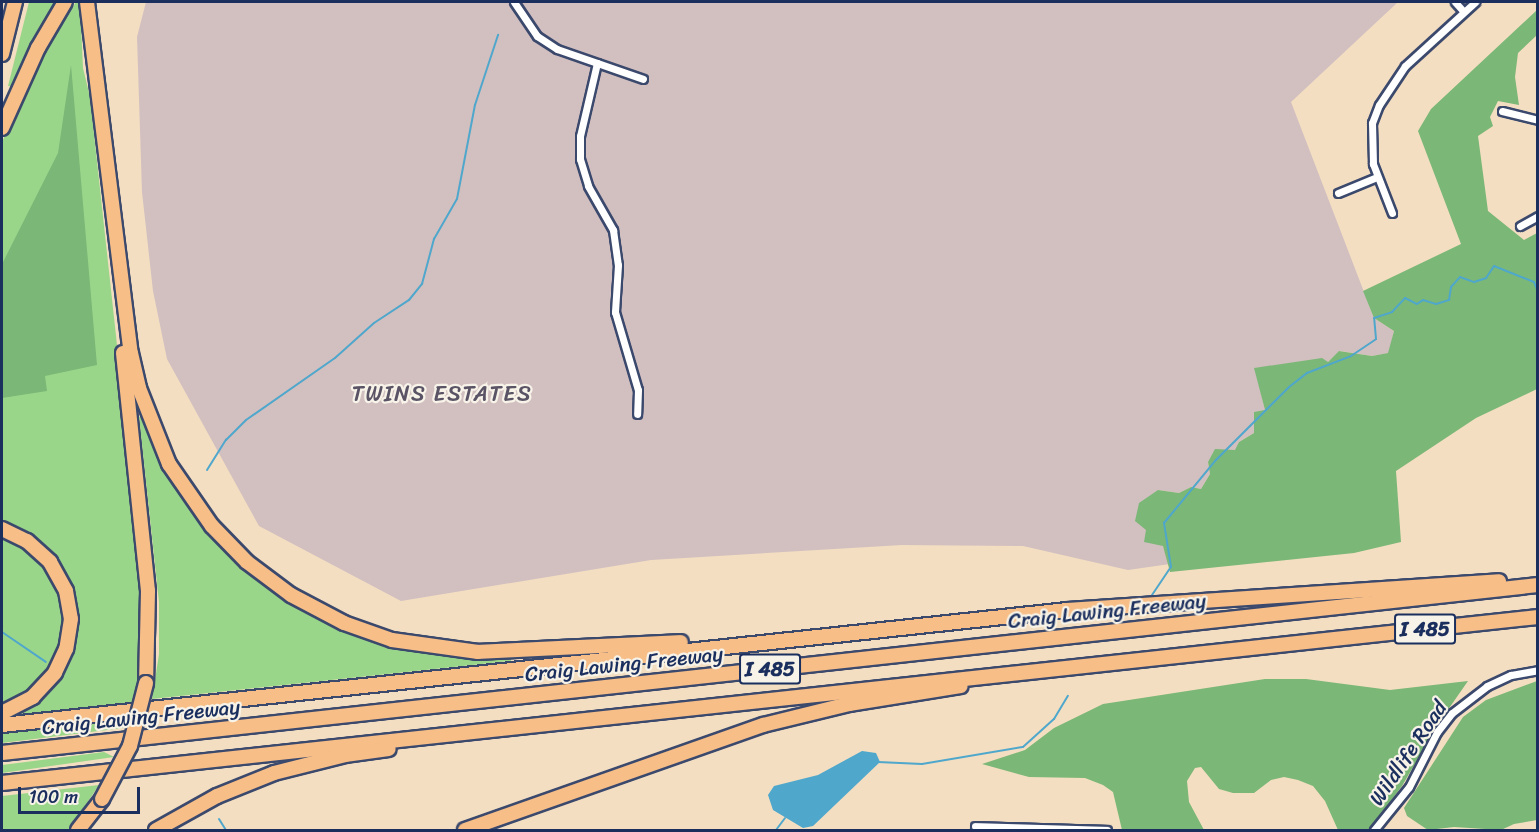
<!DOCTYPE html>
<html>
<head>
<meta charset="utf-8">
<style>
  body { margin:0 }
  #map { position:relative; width:1539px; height:832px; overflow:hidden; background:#f3dec1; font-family:Sriracha,sans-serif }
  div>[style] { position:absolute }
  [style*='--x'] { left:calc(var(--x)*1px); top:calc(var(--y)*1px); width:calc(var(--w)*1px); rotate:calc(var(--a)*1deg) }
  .industrial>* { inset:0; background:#d2bfc0 }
  .green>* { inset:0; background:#9ad68a }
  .forest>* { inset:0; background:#7bb776 }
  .water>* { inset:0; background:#4fa7cc }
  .stream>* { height:2px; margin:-1px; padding:0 1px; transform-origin:1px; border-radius:1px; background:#4fa7cc }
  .roads { filter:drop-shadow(2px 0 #3b496d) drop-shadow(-2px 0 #3b496d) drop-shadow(0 2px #3b496d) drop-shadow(0 -2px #3b496d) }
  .street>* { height:7px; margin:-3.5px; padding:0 3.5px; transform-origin:3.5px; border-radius:3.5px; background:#fff }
  .highway>* { height:14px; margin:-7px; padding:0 7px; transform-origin:7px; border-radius:7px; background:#f7be87 }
  .bridges { filter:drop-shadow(2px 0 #3b496d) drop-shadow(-2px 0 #3b496d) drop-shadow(0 2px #3b496d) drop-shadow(0 -2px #3b496d) }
  .highway-bridge>* { height:14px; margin:-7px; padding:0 7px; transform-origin:7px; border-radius:7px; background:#f7be87 }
  span { translate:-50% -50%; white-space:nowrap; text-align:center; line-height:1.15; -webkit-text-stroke:4.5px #f7f3e8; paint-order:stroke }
  .shield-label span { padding:2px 4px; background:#f7f3e8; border:2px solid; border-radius:4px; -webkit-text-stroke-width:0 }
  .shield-label { font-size:20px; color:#1b2f5e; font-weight:700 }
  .street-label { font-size:21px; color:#1b2f5e }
  .neighbourhood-label { font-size:22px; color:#5a5365; letter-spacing:1.5px }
  .frame { position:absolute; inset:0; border:3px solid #1b2f5e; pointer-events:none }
  .scale { position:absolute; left:18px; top:787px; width:122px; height:27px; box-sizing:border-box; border:3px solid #1b2f5e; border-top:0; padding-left:8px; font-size:18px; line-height:21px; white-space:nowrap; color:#1b2f5e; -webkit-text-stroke:4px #f7f3e8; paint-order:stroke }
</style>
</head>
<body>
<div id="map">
  <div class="industrial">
    <i style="clip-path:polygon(146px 2px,1398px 2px,1291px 102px,1374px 318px,1394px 331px,1389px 353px,1372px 356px,1340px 351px,1328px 362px,1255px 368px,1265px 410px,1254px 433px,1239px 442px,1236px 451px,1208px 462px,1210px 474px,1201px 489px,1191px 487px,1179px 493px,1158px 490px,1146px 530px,1163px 546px,1170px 564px,1128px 570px,1023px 546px,902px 545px,651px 560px,401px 601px,259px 526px,167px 359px,153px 291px,142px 192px,137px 37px)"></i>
  </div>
  <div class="green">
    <i style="clip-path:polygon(29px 2px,58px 2px,15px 87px,8px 86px)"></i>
    <i style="clip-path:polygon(76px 2px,80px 2px,83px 68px,90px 97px,140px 556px,140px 665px,134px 702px,20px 715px,52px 688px,65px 669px,76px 625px,54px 558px,33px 538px,2px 524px,2px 142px,42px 54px)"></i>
    <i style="clip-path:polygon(144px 416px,164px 464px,269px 586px,381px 642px,438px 655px,511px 657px,511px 661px,152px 699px,159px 654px,159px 602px,139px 417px)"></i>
    <i style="clip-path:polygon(2px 533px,34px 550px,62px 590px,67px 630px,45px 682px,2px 709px)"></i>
    <i style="clip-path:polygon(120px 717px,130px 718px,123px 722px,123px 728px,2px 743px,2px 731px)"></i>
    <i style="clip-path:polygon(104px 752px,114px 757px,2px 773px,2px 765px)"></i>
    <i style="clip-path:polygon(99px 785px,69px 830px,2px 830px,2px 796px)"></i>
  </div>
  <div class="forest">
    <i style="clip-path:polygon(1537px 10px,1537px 35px,1518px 53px,1515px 77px,1519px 105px,1498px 101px,1490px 117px,1493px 126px,1478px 136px,1488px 211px,1524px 240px,1537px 233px,1537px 389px,1476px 418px,1396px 471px,1401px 542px,1354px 553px,1170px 572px,1163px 546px,1144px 542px,1146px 530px,1135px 521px,1139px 503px,1158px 490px,1179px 493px,1191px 487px,1201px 489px,1210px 474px,1208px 462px,1215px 449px,1235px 450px,1239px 442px,1254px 433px,1254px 412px,1265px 410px,1254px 368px,1322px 358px,1328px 362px,1339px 351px,1372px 356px,1388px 353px,1394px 331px,1374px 318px,1363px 291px,1461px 244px,1418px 131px,1431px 109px)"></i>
    <i style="clip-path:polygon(71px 65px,97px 365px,45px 376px,47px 391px,2px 398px,2px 264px,58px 153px)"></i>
    <i style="clip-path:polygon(1265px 679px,1306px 679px,1390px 690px,1468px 681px,1438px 724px,1402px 786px,1369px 830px,1338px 830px,1325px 801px,1313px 786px,1298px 780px,1284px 777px,1271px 780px,1254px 793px,1233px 793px,1219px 789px,1201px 767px,1195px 768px,1187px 781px,1189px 802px,1204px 830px,1122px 830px,1113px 792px,1103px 785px,1085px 778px,1029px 777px,982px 764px,1025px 750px,1054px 728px,1103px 704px)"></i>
    <i style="clip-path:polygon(1537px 681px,1537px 820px,1514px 824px,1501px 830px,1454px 827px,1428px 830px,1407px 816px,1404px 808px,1463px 717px,1486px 700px)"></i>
  </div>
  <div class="water">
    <i style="clip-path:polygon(862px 751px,876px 753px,880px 762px,813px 826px,803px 828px,773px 810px,768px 795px,774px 786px,818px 775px)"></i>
  </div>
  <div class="stream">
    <i style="--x:207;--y:470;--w:36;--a:-58"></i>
    <i style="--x:226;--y:440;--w:28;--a:-45"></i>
    <i style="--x:246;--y:420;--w:108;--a:-34.9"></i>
    <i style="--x:335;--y:358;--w:52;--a:-41.9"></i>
    <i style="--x:374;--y:323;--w:42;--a:-33.3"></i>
    <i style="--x:409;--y:300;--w:21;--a:-51"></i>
    <i style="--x:422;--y:284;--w:47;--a:-75.1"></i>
    <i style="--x:434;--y:239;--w:46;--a:-60.1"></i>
    <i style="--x:457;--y:199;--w:96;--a:-79.2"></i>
    <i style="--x:475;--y:105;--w:74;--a:-71.8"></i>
    <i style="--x:1152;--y:595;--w:34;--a:-56"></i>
    <i style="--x:1171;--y:567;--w:45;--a:-99"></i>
    <i style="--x:1164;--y:523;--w:82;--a:-50.5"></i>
    <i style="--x:1216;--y:460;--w:103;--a:-45"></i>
    <i style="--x:1289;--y:387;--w:23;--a:-38"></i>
    <i style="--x:1307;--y:373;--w:47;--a:-21.1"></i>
    <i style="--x:1351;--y:356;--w:30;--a:-34"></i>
    <i style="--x:1376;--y:339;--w:21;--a:-95"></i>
    <i style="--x:1374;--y:318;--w:19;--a:-18"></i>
    <i style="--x:1392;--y:312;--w:19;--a:-47"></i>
    <i style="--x:1405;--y:298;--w:13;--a:27"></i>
    <i style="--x:1417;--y:304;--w:7;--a:-34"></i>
    <i style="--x:1423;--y:300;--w:14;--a:17"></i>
    <i style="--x:1436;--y:304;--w:14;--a:-17"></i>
    <i style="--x:1449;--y:300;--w:13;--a:-81"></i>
    <i style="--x:1451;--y:287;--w:13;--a:-48"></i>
    <i style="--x:1460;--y:277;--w:15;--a:20"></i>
    <i style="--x:1474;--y:282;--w:13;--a:-18"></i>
    <i style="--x:1486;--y:278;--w:14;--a:-56"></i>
    <i style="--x:1494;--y:266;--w:43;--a:21.8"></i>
    <i style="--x:1534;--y:282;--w:11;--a:68"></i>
    <i style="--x:2;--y:632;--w:53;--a:34.3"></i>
    <i style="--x:878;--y:762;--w:44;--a:2.6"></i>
    <i style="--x:922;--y:764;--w:102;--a:-9.6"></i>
    <i style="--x:1023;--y:747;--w:42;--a:-42.1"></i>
    <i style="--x:1054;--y:719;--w:27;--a:-59"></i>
    <i style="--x:219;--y:819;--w:13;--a:58"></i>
    <i style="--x:776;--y:830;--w:15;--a:-53"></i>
  </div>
  <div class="roads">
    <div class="street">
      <i style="--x:514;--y:2;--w:41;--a:55.9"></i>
      <i style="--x:537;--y:36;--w:24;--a:33"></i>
      <i style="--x:557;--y:49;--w:91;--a:19.2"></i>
      <i style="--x:1455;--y:2;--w:13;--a:48"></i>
      <i style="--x:597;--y:63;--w:75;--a:103.1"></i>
      <i style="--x:580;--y:136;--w:23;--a:90"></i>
      <i style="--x:580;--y:159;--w:28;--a:73"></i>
      <i style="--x:588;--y:186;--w:51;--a:60.4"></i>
      <i style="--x:613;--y:230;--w:35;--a:82"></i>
      <i style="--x:618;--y:265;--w:47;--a:93.7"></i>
      <i style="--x:615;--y:312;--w:81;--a:73.6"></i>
      <i style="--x:638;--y:390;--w:24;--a:92"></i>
      <i style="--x:1502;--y:111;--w:37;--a:14"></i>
      <i style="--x:1338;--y:193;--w:42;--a:-22.3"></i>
      <i style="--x:1392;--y:213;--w:53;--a:-111.2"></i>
      <i style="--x:1373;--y:164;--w:41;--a:-91.4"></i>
      <i style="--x:1372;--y:123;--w:19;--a:-69"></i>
      <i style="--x:1379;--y:105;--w:47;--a:-56.3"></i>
      <i style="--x:1405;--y:66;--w:95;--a:-42.4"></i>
      <i style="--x:1520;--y:226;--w:21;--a:-29"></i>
      <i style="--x:975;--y:826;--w:132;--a:1.7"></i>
      <i style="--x:1374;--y:830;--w:55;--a:-50.9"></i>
      <i style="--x:1409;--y:787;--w:62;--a:-63"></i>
      <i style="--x:1437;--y:732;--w:24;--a:-52"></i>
      <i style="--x:1452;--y:713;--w:44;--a:-37.6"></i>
      <i style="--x:1487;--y:686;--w:26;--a:-25"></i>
      <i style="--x:1511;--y:675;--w:27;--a:-10"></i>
    </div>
    <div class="highway">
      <i style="--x:87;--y:2;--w:354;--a:82.9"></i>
      <i style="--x:131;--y:353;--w:36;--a:77"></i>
      <i style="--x:139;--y:388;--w:82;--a:68.5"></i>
      <i style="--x:169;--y:464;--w:75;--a:55.3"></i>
      <i style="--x:212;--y:526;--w:50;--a:45.8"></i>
      <i style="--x:247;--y:562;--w:55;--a:36.9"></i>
      <i style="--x:291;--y:595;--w:60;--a:27.8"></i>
      <i style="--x:344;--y:623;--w:51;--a:19.5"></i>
      <i style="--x:392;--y:640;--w:87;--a:7.9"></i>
      <i style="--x:478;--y:652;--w:203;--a:-2.8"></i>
      <i style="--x:2;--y:54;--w:54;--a:-76"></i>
      <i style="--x:2;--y:128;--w:88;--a:-65.8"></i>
      <i style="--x:38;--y:48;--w:53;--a:-59.6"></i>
      <i style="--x:123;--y:353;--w:239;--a:84"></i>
      <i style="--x:148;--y:591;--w:92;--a:91.2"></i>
      <i style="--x:2;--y:529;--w:28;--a:26"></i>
      <i style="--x:27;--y:541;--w:31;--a:42"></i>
      <i style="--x:50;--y:562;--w:33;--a:61"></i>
      <i style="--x:66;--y:591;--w:28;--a:80"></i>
      <i style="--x:71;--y:619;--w:30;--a:99"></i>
      <i style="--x:66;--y:649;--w:26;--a:115"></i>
      <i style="--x:55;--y:673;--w:33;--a:133"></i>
      <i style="--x:33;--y:697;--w:35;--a:153"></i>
      <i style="--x:2;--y:725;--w:1071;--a:-6.16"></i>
      <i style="--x:1067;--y:610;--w:433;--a:-3.8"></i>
      <i style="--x:2;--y:753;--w:1545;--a:-6.24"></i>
      <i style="--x:2;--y:783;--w:1545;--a:-6.17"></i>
      <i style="--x:78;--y:830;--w:39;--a:-52"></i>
      <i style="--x:156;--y:830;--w:70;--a:-29.1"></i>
      <i style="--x:217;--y:796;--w:61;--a:-22"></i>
      <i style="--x:274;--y:773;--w:73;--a:-14.2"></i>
      <i style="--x:345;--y:755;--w:44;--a:-7.8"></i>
      <i style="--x:465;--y:830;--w:316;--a:-19.4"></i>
      <i style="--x:763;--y:725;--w:89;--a:-13.7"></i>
      <i style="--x:849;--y:704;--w:113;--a:-9.1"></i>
    </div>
  </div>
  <div class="bridges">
    <div class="highway-bridge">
      <i style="--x:102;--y:799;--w:60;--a:-62.2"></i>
      <i style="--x:130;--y:746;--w:65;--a:-75.7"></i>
    </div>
  </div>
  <div class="shield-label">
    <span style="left:1425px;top:629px">I 485</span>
    <span style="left:770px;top:669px">I 485</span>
  </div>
  <div class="street-label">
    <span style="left:1107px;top:611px;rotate:-6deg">Craig Lawing Freeway</span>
    <span style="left:624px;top:664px;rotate:-6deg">Craig Lawing Freeway</span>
    <span style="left:141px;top:717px;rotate:-6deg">Craig Lawing Freeway</span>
    <span style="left:1408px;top:753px;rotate:-56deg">Wildlife Road</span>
  </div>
  <div class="neighbourhood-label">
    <span style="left:442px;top:394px">TWINS ESTATES</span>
  </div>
  <div class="frame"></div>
  <div class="scale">100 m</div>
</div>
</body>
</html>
